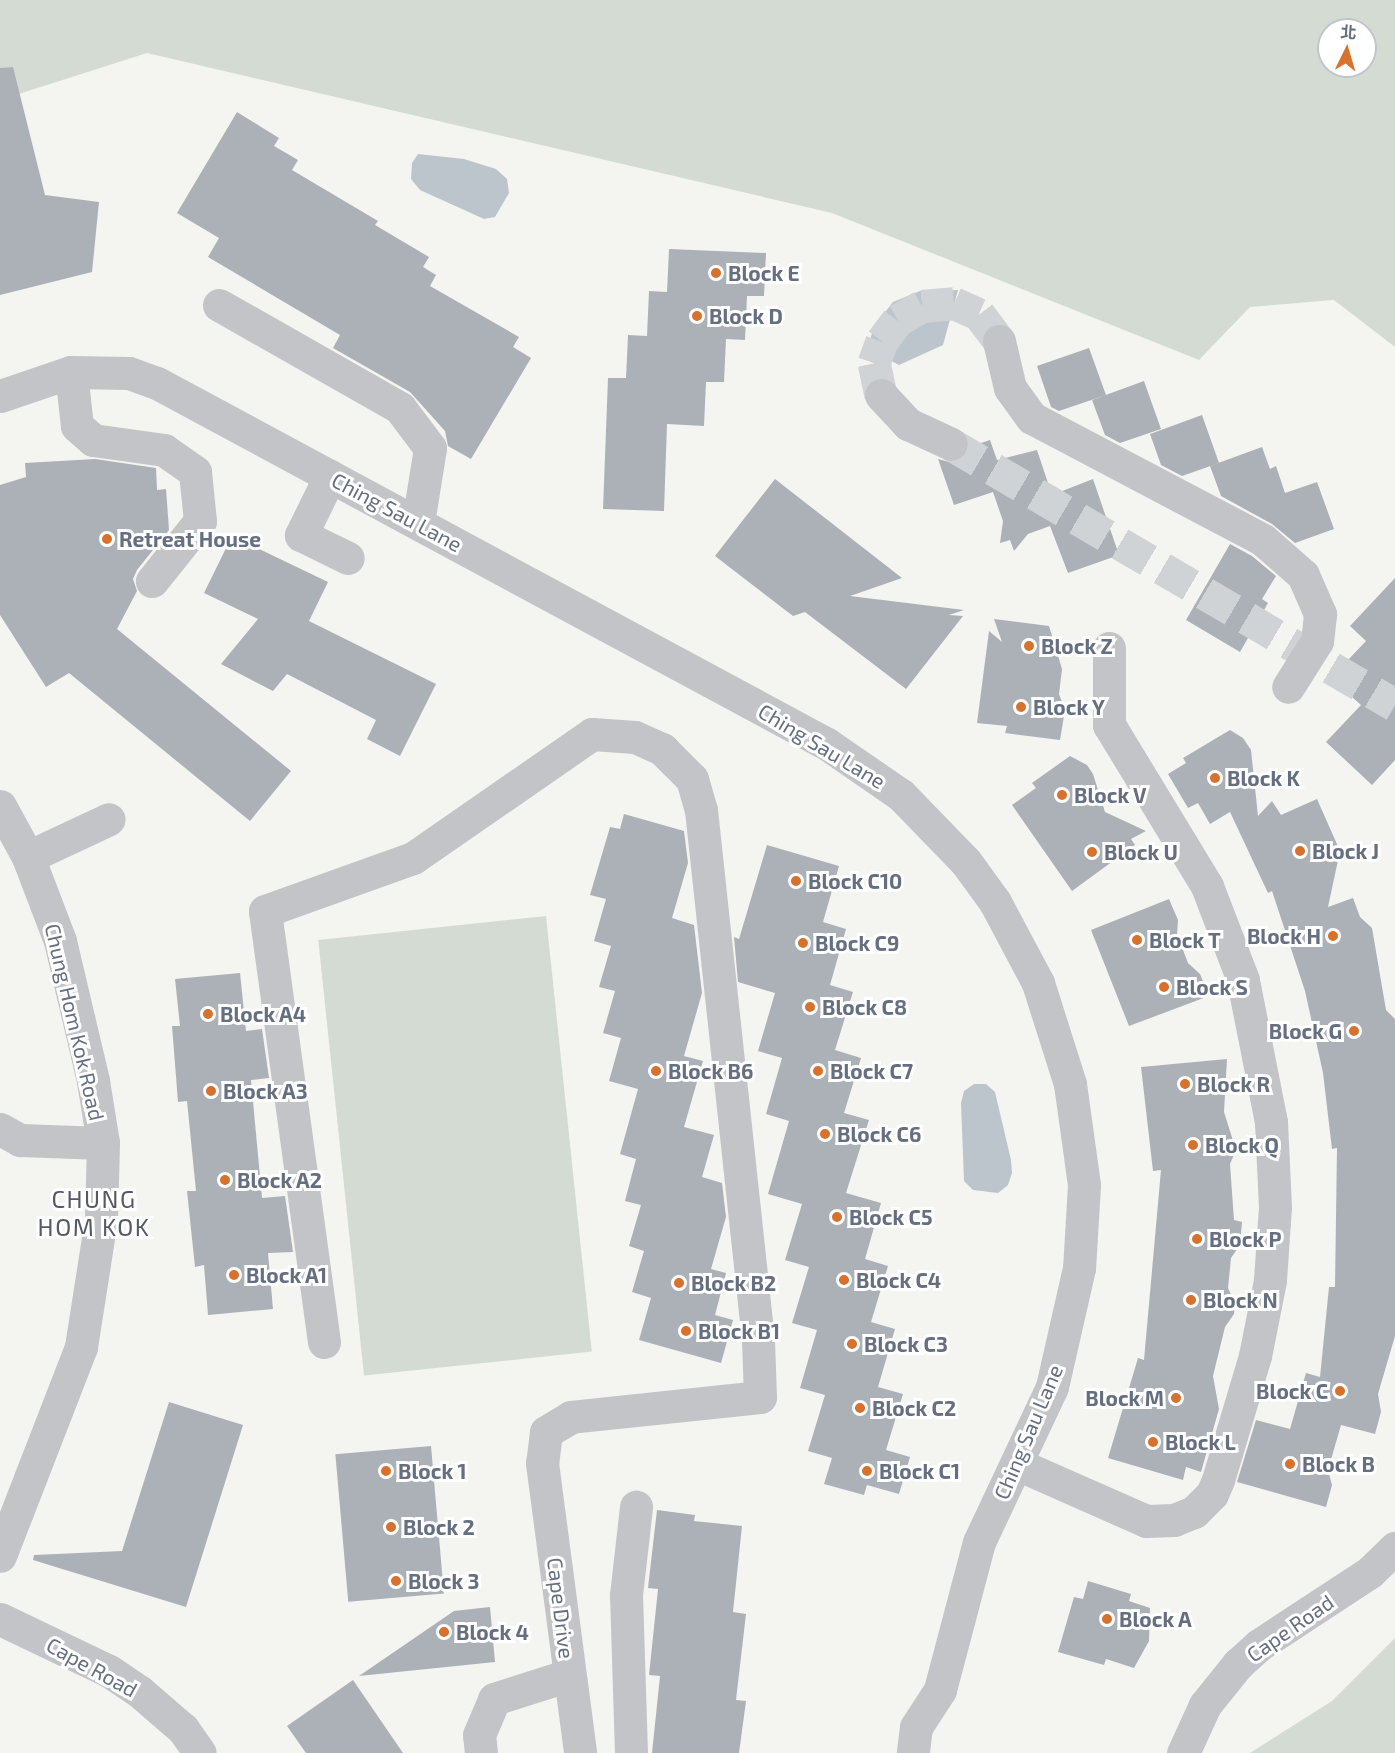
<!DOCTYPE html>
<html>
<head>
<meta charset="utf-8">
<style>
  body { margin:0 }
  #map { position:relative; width:1395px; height:1753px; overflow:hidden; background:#f4f4f1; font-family:"Exo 2","Noto Sans TC",sans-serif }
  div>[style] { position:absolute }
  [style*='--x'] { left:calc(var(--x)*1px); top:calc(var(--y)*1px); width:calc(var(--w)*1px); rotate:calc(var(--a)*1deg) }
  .green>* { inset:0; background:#d4dbd2; transform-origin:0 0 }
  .water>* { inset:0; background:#bdc5cc }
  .building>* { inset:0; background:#acb1b7; transform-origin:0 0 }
  .minor-tunnel>* { height:33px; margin-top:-16.5px; transform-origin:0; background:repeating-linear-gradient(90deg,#d0d3d5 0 33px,transparent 0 49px) }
  .minor>* { height:33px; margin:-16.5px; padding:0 16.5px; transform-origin:16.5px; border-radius:16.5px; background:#c2c4c8 }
  .dots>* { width:16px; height:16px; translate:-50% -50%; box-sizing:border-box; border:3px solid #fff; border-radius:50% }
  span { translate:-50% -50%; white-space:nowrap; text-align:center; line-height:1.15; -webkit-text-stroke:6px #fff; paint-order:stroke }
  .poi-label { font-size:21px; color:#656f80; font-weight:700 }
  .left { translate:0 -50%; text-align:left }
  .right { translate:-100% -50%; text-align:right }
  .street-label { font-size:21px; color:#656f80 }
  .quarter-label { font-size:24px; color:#535a65; letter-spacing:1.5px }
  .north { position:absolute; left:1317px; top:18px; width:60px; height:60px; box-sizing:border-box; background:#fff; border:2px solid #c1c5cc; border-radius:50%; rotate:5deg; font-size:16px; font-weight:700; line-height:24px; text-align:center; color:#656f80 }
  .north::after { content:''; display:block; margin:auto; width:21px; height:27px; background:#d7722e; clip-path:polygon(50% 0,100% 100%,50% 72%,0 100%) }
</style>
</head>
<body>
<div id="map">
  <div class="green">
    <i style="clip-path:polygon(evenodd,0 0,1395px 0,1395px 347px,1334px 300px,1250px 307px,1199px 360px,832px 213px,147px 53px,0 100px,0 0,1329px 30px,1365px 30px,1365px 66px,1329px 66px,1329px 30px)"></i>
    <i style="left:546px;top:916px;width:438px;height:229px;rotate:84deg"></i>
    <i style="clip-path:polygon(1395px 1638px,1395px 1753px,1250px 1753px,1332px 1701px)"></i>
  </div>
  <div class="water">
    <i style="clip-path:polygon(418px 154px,464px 159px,496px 169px,507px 179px,509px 193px,495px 217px,484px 219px,420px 190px,411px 179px,412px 163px)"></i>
    <i style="clip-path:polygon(958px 290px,943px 345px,899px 365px,867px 348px,875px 325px,893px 302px,920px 291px)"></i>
    <i style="clip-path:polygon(974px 1084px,986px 1084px,995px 1092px,1011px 1160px,1012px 1173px,1008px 1185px,998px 1193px,973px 1190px,964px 1181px,961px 1103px,964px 1091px)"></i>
  </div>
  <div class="building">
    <i style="clip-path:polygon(13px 67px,45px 195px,99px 202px,92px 272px,0 295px,0 68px)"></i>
    <i style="clip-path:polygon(237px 112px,279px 138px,274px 146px,298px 160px,292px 170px,378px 221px,375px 225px,429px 257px,423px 267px,436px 275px,430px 286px,519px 337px,513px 347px,531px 358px,471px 459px,448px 446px,445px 431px,410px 392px,333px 348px,340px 335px,208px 257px,219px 238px,177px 213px)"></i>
    <i style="clip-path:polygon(669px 249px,766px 253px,764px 296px,747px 296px,745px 340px,726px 339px,724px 382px,706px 382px,704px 426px,667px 424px,664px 511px,603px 509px,608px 378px,626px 378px,628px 335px,647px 336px,649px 291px,667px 292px)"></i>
    <i style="clip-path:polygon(1089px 348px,1106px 395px,1059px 411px,1051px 407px,1037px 366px)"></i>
    <i style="clip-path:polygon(1144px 381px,1161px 429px,1120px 443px,1105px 435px,1092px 400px)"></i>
    <i style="clip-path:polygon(1202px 415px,1219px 463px,1182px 476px,1161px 465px,1150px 434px)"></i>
    <i style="clip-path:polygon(990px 440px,997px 460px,1037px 450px,1052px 495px,1093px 479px,1119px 555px,1068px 573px,1050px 526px,1028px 534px,1014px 551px,1010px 540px,1000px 543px,1003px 521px,993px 492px,954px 505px,938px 459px,953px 463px,962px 459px,969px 447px)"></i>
    <i style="clip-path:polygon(1262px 447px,1270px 469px,1276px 466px,1285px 493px,1317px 482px,1334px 529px,1295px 543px,1272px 524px,1221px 496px,1210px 466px)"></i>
    <i style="clip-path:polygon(95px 459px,156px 468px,157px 490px,166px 489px,169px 530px,137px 570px,133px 579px,137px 591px,117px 629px,291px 771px,250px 821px,69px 673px,46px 687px,0 615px,0 485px,26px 477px,25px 463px)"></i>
    <i style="clip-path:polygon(775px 479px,902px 578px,850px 596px,964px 610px,949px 615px,963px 616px,906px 689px,805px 612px,793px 616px,715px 556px)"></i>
    <i style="clip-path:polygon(232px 536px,328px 582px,309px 621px,436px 684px,400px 756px,367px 739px,376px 720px,287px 674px,273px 691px,221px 664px,258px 619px,204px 593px)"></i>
    <i style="clip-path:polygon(1230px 544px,1252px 556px,1276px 576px,1262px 599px,1268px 603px,1240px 652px,1186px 620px)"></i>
    <i style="clip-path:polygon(1395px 578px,1395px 760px,1372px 785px,1326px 742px,1361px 705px,1331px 678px,1366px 641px,1350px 626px)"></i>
    <i style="clip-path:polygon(994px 619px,1049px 626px,1062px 669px,1059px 694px,1065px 710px,1060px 740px,1005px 733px,1007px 726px,977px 723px,989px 631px,1002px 642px)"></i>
    <i style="clip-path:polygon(1230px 730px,1243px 738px,1251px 750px,1258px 816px,1272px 801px,1281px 815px,1317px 799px,1340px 851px,1328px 907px,1353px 898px,1360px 917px,1372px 928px,1386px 1010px,1395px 1019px,1395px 1336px,1378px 1394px,1381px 1412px,1375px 1434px,1341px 1425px,1328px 1470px,1332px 1485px,1326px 1507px,1237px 1482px,1256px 1420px,1290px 1429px,1306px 1373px,1320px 1377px,1329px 1287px,1335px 1287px,1337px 1148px,1332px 1149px,1323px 1073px,1305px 991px,1272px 891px,1268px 893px,1230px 812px,1210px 824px,1198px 803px,1188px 808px,1168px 774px,1186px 763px,1183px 758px)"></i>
    <i style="clip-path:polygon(1070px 756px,1087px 765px,1093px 774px,1105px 812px,1146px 831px,1131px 839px,1135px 845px,1072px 891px,1012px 805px,1036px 788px,1032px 783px)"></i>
    <i style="clip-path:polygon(624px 814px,684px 831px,688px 863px,672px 918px,694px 925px,702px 993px,684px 1056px,703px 1061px,684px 1127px,714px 1135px,702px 1177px,722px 1183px,726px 1217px,711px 1269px,726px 1273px,715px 1315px,733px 1320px,721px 1363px,639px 1340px,651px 1298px,632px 1292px,644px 1251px,629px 1246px,641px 1205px,625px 1201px,636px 1159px,620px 1154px,638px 1089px,609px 1081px,621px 1038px,603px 1033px,615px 991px,599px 987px,611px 946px,594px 941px,606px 899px,590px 895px,610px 827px,620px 829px)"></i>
    <i style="clip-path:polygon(767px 845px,839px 866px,823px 922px,846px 929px,830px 985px,853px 992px,835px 1050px,861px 1058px,844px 1113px,869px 1120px,846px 1193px,881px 1203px,865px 1259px,888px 1266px,871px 1322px,895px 1329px,878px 1387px,903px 1394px,886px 1450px,910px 1457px,899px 1494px,867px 1485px,864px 1495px,824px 1484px,832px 1458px,808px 1451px,825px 1395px,800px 1388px,817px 1330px,792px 1323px,809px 1267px,785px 1260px,802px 1204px,768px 1194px,789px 1121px,766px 1114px,782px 1058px,758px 1051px,775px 993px,738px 982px,734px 937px,739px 939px)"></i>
    <i style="clip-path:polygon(1169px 899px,1178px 920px,1177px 935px,1183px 950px,1188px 963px,1200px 974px,1209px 996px,1129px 1026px,1091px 930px)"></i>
    <i style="clip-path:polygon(240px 973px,246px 1031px,262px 1029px,269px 1078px,251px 1080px,262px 1198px,285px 1196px,293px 1252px,268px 1253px,273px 1309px,208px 1315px,204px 1265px,195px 1267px,187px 1191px,196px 1191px,187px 1101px,178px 1102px,172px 1026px,180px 1026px,175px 979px)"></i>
    <i style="clip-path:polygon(1227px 1059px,1224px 1112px,1236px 1150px,1230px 1164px,1234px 1220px,1242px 1222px,1240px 1245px,1231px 1258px,1228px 1288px,1235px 1303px,1234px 1314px,1225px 1327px,1213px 1376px,1219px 1409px,1201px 1472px,1186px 1467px,1183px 1480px,1108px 1458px,1138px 1358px,1144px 1360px,1161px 1170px,1153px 1171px,1141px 1067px)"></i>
    <i style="clip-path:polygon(169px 1402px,243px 1425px,186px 1607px,33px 1560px,34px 1555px,122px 1551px)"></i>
    <i style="left:431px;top:1446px;width:148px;height:96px;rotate:85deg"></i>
    <i style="clip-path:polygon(657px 1510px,695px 1515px,694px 1521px,742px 1526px,733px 1612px,746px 1614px,736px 1700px,746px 1701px,739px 1753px,652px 1753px,660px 1676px,649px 1675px,658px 1589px,648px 1588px)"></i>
    <i style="clip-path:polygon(1088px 1581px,1131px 1594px,1129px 1601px,1150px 1608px,1149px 1641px,1134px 1668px,1106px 1659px,1104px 1665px,1058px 1652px,1074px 1597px,1083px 1599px)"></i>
    <i style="clip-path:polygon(490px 1607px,495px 1662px,359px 1676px,454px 1611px)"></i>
    <i style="clip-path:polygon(353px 1680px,403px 1753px,306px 1753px,287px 1726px)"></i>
  </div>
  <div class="minor-tunnel">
    <i style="--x:881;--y:395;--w:33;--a:-102"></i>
    <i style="--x:874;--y:363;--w:23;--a:-70"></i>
    <i style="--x:882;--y:341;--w:26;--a:-53"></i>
    <i style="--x:898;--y:320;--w:28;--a:-30"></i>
    <i style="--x:922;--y:306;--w:32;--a:-5"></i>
    <i style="--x:954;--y:303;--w:27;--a:24"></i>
    <i style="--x:979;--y:314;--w:34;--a:53"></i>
    <i style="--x:951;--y:444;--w:515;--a:30.45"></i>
  </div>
  <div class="minor">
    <i style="--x:219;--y:305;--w:208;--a:29.6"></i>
    <i style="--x:400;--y:408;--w:50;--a:53.1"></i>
    <i style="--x:430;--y:448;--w:76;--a:99.1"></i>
    <i style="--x:999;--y:341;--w:48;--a:76.8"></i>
    <i style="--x:1010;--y:388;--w:37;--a:54"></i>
    <i style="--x:1032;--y:418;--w:261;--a:27.8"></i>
    <i style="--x:1263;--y:540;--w:53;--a:41.2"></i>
    <i style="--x:1303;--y:575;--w:43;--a:66.4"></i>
    <i style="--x:1320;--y:614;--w:27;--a:96"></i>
    <i style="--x:1317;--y:641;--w:54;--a:122.2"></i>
    <i style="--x:71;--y:372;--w:54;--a:83.7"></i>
    <i style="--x:77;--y:426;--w:21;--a:41"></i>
    <i style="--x:93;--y:440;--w:72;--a:8"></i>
    <i style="--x:164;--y:450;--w:38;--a:35"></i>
    <i style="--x:195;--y:472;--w:49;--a:84.2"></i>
    <i style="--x:200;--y:521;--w:77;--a:128.7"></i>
    <i style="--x:881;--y:395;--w:40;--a:47"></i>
    <i style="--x:908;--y:424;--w:47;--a:24.9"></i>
    <i style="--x:0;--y:396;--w:75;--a:-18.7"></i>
    <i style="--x:71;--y:372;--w:58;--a:1"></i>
    <i style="--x:129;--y:373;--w:30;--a:20"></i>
    <i style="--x:157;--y:383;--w:761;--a:28.32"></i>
    <i style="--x:827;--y:744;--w:90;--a:34.6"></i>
    <i style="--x:901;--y:795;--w:93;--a:45.9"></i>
    <i style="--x:966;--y:862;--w:49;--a:54.1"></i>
    <i style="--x:995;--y:902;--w:92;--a:62"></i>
    <i style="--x:1038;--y:983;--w:106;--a:72.4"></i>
    <i style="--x:1070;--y:1084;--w:102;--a:82.1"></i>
    <i style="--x:1084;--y:1185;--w:83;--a:93.4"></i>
    <i style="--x:1079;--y:1268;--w:122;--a:102.8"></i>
    <i style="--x:1052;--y:1387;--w:171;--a:115.2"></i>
    <i style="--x:979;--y:1542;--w:153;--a:104.8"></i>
    <i style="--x:940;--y:1690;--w:44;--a:123"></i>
    <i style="--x:916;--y:1727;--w:26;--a:97"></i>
    <i style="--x:330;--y:476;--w:66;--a:116.2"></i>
    <i style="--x:301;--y:535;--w:52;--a:26.1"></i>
    <i style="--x:0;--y:806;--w:58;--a:61.2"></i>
    <i style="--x:28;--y:857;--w:90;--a:69.1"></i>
    <i style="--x:60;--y:941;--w:144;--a:76.7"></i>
    <i style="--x:93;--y:1081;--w:63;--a:80.8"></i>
    <i style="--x:103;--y:1143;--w:76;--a:91.5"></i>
    <i style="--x:101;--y:1219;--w:130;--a:98.9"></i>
    <i style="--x:81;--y:1347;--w:224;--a:111.2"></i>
    <i style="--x:28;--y:857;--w:89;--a:-25.1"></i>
    <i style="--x:0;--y:1129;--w:23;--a:29"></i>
    <i style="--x:20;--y:1140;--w:83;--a:2.1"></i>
    <i style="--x:324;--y:1342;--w:435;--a:-97.8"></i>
    <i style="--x:265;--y:911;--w:157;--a:-19.7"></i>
    <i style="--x:413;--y:858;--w:218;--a:-34.7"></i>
    <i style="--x:592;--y:734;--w:43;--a:4"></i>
    <i style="--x:635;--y:737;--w:30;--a:24"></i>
    <i style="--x:662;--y:749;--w:42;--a:45"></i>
    <i style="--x:692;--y:779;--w:32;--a:74"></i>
    <i style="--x:701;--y:810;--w:533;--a:83.86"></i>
    <i style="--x:758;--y:1340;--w:57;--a:88"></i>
    <i style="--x:760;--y:1397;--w:190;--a:174"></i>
    <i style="--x:571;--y:1417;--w:29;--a:149"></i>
    <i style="--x:546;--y:1432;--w:31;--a:97"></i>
    <i style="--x:542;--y:1463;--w:292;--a:82.5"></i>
    <i style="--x:1017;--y:1464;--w:141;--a:23.8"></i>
    <i style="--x:1146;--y:1521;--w:28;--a:-2"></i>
    <i style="--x:1174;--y:1520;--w:22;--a:-22"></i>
    <i style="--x:1194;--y:1512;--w:25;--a:-45"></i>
    <i style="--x:1212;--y:1494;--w:15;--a:-67"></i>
    <i style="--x:1218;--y:1480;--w:129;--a:-73.4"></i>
    <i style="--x:1255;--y:1356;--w:77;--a:-78.8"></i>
    <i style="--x:1270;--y:1280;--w:73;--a:-86.1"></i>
    <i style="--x:1275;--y:1207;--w:85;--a:-92.7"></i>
    <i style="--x:1271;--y:1122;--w:145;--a:-101.2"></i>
    <i style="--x:1243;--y:980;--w:101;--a:-111"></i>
    <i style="--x:1207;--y:886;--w:188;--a:-121.3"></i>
    <i style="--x:1109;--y:725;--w:77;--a:-90"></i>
    <i style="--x:0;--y:1619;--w:121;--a:25.5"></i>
    <i style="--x:109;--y:1671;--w:37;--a:34"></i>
    <i style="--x:140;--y:1692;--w:57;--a:40.7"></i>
    <i style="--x:183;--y:1729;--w:29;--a:55"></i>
    <i style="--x:481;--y:1753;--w:18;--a:-96"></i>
    <i style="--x:479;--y:1735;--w:39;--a:-67"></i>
    <i style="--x:494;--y:1699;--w:79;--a:-17.7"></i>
    <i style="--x:631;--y:1753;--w:158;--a:-91.8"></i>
    <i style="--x:626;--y:1595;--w:89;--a:-83.5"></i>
    <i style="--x:1183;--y:1753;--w:53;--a:-65.4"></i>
    <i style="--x:1205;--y:1705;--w:53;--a:-51.2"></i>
    <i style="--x:1238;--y:1664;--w:28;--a:-42"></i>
    <i style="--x:1259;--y:1645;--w:133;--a:-33.3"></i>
    <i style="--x:1370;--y:1572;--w:35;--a:-44"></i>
  </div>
  <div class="dots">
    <i style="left:716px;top:273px;background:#d7722e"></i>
    <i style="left:697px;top:316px;background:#d7722e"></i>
    <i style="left:107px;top:539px;background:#d7722e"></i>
    <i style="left:1029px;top:646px;background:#d7722e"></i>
    <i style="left:1021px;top:707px;background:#d7722e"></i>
    <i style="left:1215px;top:778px;background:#d7722e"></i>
    <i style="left:1062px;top:795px;background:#d7722e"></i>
    <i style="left:1300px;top:851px;background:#d7722e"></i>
    <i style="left:1092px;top:852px;background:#d7722e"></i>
    <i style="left:796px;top:881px;background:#d7722e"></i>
    <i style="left:1333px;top:936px;background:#d7722e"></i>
    <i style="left:1137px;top:940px;background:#d7722e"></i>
    <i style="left:803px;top:943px;background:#d7722e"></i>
    <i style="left:1164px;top:987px;background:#d7722e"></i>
    <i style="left:810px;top:1007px;background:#d7722e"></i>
    <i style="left:208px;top:1014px;background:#d7722e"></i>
    <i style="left:1354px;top:1031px;background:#d7722e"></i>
    <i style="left:656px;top:1071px;background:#d7722e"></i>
    <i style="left:818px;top:1071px;background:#d7722e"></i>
    <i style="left:1185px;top:1084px;background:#d7722e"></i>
    <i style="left:211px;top:1091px;background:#d7722e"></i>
    <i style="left:825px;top:1134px;background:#d7722e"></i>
    <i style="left:1193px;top:1145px;background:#d7722e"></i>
    <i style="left:225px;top:1180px;background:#d7722e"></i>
    <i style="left:837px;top:1217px;background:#d7722e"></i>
    <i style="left:1197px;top:1239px;background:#d7722e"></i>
    <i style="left:234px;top:1275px;background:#d7722e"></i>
    <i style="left:844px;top:1280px;background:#d7722e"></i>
    <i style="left:679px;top:1283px;background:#d7722e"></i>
    <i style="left:1191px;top:1300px;background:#d7722e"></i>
    <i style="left:686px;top:1331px;background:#d7722e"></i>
    <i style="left:852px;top:1344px;background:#d7722e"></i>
    <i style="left:1340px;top:1391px;background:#d7722e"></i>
    <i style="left:1176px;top:1398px;background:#d7722e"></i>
    <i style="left:860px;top:1408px;background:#d7722e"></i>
    <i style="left:1153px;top:1442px;background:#d7722e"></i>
    <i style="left:1290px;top:1464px;background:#d7722e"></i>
    <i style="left:386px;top:1471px;background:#d7722e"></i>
    <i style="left:867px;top:1471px;background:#d7722e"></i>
    <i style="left:391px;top:1527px;background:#d7722e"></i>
    <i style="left:396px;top:1581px;background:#d7722e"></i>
    <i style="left:1107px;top:1619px;background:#d7722e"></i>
    <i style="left:444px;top:1632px;background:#d7722e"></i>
  </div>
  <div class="poi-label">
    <span class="left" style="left:728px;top:273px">Block E</span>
    <span class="left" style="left:709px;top:316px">Block D</span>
    <span class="left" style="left:119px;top:539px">Retreat House</span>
    <span class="left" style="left:1041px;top:646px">Block Z</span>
    <span class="left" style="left:1033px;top:707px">Block Y</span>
    <span class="left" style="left:1227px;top:778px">Block K</span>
    <span class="left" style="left:1074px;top:795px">Block V</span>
    <span class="left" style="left:1312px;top:851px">Block J</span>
    <span class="left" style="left:1104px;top:852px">Block U</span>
    <span class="left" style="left:808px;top:881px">Block C10</span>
    <span class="right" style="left:1321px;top:936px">Block H</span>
    <span class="left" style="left:1149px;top:940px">Block T</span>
    <span class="left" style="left:815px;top:943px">Block C9</span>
    <span class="left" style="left:1176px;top:987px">Block S</span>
    <span class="left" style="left:822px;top:1007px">Block C8</span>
    <span class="left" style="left:220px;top:1014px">Block A4</span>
    <span class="right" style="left:1342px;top:1031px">Block G</span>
    <span class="left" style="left:668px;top:1071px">Block B6</span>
    <span class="left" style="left:830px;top:1071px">Block C7</span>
    <span class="left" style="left:1197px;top:1084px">Block R</span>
    <span class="left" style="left:223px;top:1091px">Block A3</span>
    <span class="left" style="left:837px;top:1134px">Block C6</span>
    <span class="left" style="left:1205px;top:1145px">Block Q</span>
    <span class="left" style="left:237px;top:1180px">Block A2</span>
    <span class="left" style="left:849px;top:1217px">Block C5</span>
    <span class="left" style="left:1209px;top:1239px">Block P</span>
    <span class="left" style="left:246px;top:1275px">Block A1</span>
    <span class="left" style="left:856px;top:1280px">Block C4</span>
    <span class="left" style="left:691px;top:1283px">Block B2</span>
    <span class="left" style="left:1203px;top:1300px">Block N</span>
    <span class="left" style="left:698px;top:1331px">Block B1</span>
    <span class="left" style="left:864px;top:1344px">Block C3</span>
    <span class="right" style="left:1328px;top:1391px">Block C</span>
    <span class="right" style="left:1164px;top:1398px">Block M</span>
    <span class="left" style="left:872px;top:1408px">Block C2</span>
    <span class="left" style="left:1165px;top:1442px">Block L</span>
    <span class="left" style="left:1302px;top:1464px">Block B</span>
    <span class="left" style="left:398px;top:1471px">Block 1</span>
    <span class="left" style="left:879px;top:1471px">Block C1</span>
    <span class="left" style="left:403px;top:1527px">Block 2</span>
    <span class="left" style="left:408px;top:1581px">Block 3</span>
    <span class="left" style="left:1119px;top:1619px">Block A</span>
    <span class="left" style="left:456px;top:1632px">Block 4</span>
  </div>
  <div class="street-label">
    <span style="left:397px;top:512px;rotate:28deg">Ching Sau Lane</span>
    <span style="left:822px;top:746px;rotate:31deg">Ching Sau Lane</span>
    <span style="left:75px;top:1022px;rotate:77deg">Chung Hom Kok Road</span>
    <span style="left:1028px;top:1432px;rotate:-67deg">Ching Sau Lane</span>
    <span style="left:561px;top:1608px;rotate:83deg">Cape Drive</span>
    <span style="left:1290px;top:1628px;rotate:-35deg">Cape Road</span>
    <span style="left:92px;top:1667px;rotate:29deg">Cape Road</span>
  </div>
  <div class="quarter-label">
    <span style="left:94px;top:1213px">CHUNG<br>HOM KOK</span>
  </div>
  <div class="north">北</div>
</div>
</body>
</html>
